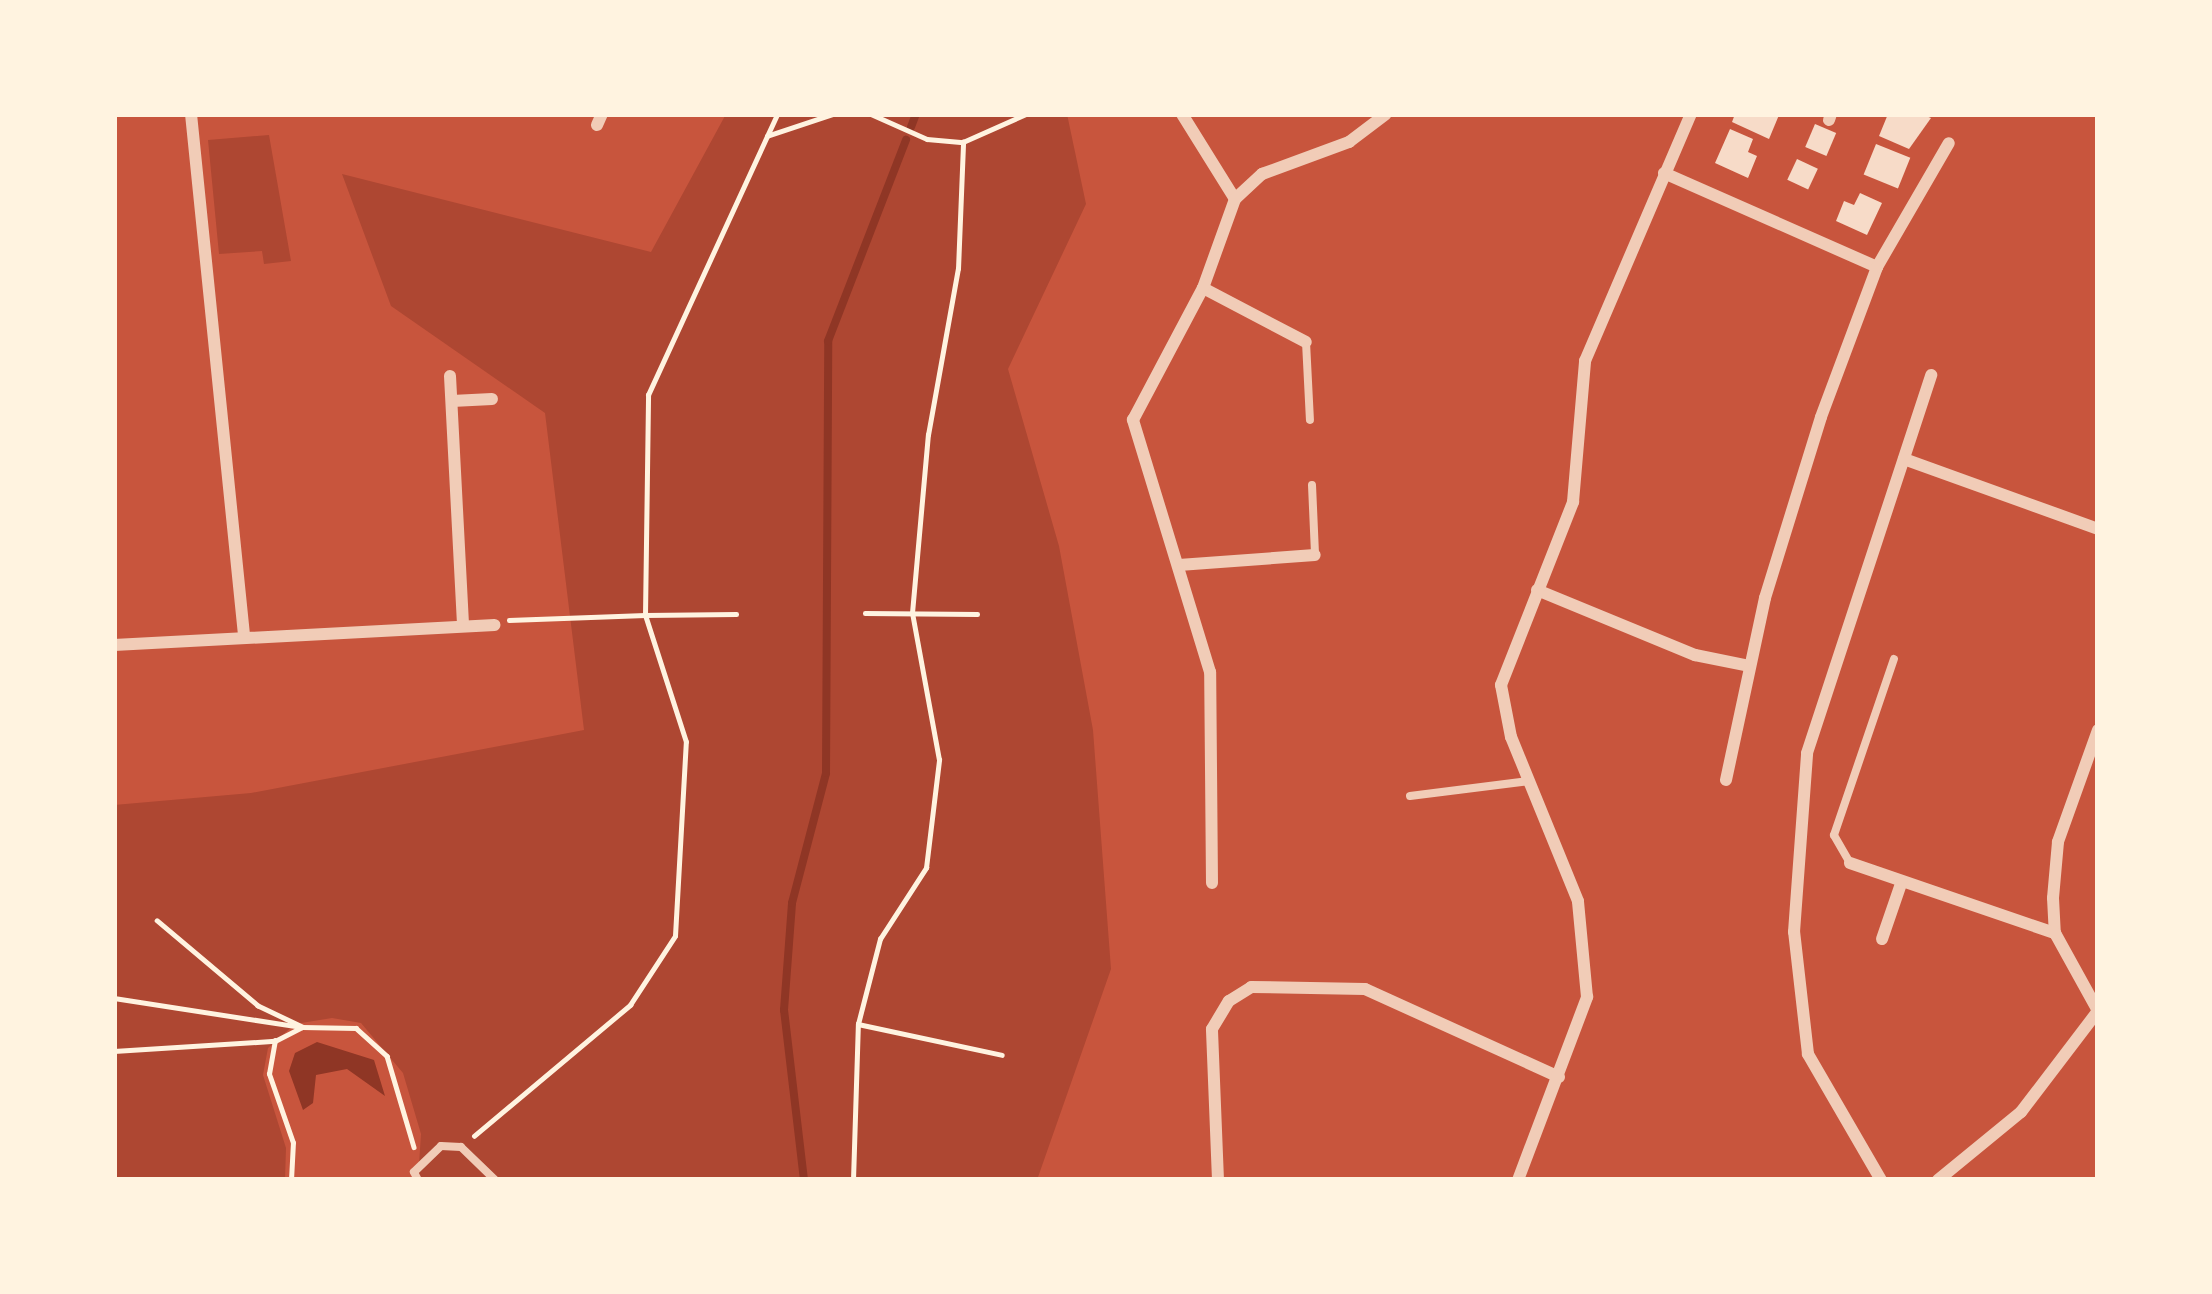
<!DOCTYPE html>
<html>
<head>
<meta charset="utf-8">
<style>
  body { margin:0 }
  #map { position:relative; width:2212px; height:1294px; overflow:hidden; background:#c8553d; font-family:Lato,sans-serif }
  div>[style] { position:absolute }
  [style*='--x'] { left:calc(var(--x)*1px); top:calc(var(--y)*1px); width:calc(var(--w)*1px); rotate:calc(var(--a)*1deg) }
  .green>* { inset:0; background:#ae4732 }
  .water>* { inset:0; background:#8f3625 }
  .stream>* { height:8px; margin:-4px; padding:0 4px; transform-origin:4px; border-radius:4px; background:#8f3625 }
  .building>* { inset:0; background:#f7dbc8; transform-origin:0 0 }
  .path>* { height:4.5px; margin:-2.25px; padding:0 2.25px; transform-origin:2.25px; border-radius:2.25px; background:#fff3e0 }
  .service>* { height:8px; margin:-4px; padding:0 4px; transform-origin:4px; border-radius:4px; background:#f1ccb7 }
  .minor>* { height:12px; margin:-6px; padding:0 6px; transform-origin:6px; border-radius:6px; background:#f1ccb7 }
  span { translate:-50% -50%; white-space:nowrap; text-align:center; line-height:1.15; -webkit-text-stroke:9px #fff3e0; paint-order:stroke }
  .frame { position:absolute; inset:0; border:117px solid #fff3e0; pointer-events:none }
</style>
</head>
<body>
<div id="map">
  <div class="green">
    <i style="clip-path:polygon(726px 114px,1067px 114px,1086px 204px,1008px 369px,1059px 546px,1093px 730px,1111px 969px,1037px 1180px,418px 1180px,421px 1134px,403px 1073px,361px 1023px,332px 1018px,295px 1024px,268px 1048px,263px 1075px,286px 1148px,285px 1180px,114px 1180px,114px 805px,251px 793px,584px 730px,545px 413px,391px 306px,342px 174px,651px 252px)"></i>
    <i style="clip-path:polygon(269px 135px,291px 261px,264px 264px,262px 251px,219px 254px,208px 140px)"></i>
  </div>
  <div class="water">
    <i style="clip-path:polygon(317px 1042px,374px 1060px,385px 1096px,347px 1069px,316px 1075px,313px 1103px,303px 1110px,289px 1071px,295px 1053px)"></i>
  </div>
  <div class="stream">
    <i style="--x:911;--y:127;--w:14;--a:-69"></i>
    <i style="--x:804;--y:1180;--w:171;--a:-96.7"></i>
    <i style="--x:784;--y:1010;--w:107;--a:-85.7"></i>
    <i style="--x:792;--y:903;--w:134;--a:-75.3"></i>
    <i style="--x:826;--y:773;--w:432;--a:-89.7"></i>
    <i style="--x:828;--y:341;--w:216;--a:-68.8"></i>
  </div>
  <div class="building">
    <i style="clip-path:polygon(1735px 114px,1776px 114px,1779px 115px,1769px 139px,1732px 122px)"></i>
    <i style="clip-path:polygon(1888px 114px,1921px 114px,1931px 118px,1909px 149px,1879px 136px)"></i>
    <i style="left:1815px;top:124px;width:23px;height:25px;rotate:23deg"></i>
    <i style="clip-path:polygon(1730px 129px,1753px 139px,1748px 152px,1757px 156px,1748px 178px,1715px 163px)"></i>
    <i style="left:1876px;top:144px;width:37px;height:33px;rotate:22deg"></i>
    <i style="left:1797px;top:159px;width:23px;height:23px;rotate:25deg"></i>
    <i style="clip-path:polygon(1860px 193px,1882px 203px,1867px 235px,1836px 221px,1844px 201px,1854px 205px)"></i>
  </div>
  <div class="path">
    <i style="--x:871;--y:114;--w:61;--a:24.1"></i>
    <i style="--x:927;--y:139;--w:36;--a:5"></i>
    <i style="--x:963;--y:142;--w:69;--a:-24"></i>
    <i style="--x:767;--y:136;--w:70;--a:-18.4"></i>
    <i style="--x:865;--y:613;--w:112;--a:0.5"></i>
    <i style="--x:509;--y:620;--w:136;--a:-2.1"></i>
    <i style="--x:645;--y:615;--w:220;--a:-89.2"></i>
    <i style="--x:648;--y:395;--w:309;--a:-65.3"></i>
    <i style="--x:114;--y:998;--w:190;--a:8.8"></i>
    <i style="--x:302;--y:1027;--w:49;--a:-154.5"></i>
    <i style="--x:258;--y:1006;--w:132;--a:-139.9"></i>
    <i style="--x:858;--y:1024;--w:147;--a:12.1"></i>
    <i style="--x:114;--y:1051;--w:161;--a:-3.6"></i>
    <i style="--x:474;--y:1136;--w:204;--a:-40"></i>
    <i style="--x:630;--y:1005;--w:82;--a:-56.9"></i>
    <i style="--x:675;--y:936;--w:194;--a:-86.8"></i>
    <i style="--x:686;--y:742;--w:133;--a:-107.9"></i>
    <i style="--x:645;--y:615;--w:91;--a:-0.6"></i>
    <i style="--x:291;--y:1180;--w:37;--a:-87"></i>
    <i style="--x:293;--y:1143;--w:73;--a:-109.2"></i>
    <i style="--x:269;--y:1074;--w:34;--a:-80"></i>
    <i style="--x:275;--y:1041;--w:30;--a:-27"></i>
    <i style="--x:302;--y:1027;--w:54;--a:1.1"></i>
    <i style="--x:356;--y:1028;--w:42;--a:42.1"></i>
    <i style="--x:387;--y:1056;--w:95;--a:73.5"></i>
    <i style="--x:853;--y:1180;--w:156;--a:-88.2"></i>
    <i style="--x:858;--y:1024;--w:88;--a:-75.5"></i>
    <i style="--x:880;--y:939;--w:85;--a:-57.1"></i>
    <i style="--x:926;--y:868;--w:109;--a:-83.1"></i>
    <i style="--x:939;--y:760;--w:149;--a:-100.4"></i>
    <i style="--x:912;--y:613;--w:179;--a:-84.9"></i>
    <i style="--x:928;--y:435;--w:169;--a:-79.8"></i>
    <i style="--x:958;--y:269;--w:127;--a:-87.7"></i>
  </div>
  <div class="service">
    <i style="--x:1306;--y:342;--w:78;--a:87.1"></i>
    <i style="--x:1312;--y:485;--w:70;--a:87.5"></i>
    <i style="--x:1410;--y:796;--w:119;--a:-7.2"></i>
    <i style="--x:1850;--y:863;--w:32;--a:-120"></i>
    <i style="--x:1834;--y:835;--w:186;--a:-71.2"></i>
    <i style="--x:418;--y:1180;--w:9;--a:-117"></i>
    <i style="--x:414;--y:1172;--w:37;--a:-44"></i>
    <i style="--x:441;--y:1146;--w:20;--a:3"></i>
    <i style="--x:461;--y:1147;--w:47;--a:44.1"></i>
  </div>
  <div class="minor">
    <i style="--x:191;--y:114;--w:524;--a:84.19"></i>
    <i style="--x:1182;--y:114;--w:100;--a:58.1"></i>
    <i style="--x:1829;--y:120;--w:6;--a:-72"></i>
    <i style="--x:597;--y:125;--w:12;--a:-66"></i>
    <i style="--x:1664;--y:173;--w:233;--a:23.8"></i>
    <i style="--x:1203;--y:288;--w:116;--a:27.7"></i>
    <i style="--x:450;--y:376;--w:250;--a:87"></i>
    <i style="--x:452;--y:401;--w:40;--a:-2.9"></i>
    <i style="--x:1904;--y:459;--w:206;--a:19.8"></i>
    <i style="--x:1179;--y:565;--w:136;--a:-4.2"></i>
    <i style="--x:1537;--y:590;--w:171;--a:22.4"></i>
    <i style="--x:1695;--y:655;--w:55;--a:11.5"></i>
    <i style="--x:114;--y:645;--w:381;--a:-3"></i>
    <i style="--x:2098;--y:730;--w:119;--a:109.7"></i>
    <i style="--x:2058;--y:842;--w:56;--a:95.1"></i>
    <i style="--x:2053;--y:898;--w:35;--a:87"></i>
    <i style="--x:2055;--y:933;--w:89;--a:61.1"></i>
    <i style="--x:1726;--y:780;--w:186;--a:-77.9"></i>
    <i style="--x:1765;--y:598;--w:189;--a:-72.8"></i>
    <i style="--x:1821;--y:417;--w:160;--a:-69.5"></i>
    <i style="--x:1877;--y:267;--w:143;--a:-59.9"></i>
    <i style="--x:1850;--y:863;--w:217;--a:18.9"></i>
    <i style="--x:1212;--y:883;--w:211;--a:-90.5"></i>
    <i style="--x:1210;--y:672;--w:264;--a:-107"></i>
    <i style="--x:1133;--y:420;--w:149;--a:-62.1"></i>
    <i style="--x:1203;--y:288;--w:95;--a:-70.2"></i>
    <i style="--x:1235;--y:199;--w:37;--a:-43"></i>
    <i style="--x:1262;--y:174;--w:93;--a:-20.2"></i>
    <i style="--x:1349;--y:142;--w:46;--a:-37.1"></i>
    <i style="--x:1882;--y:939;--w:61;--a:-71"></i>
    <i style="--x:1218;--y:1180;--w:151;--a:-92.3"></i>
    <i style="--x:1212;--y:1029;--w:33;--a:-59"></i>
    <i style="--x:1229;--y:1001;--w:26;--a:-32"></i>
    <i style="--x:1251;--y:987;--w:114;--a:1"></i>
    <i style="--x:1365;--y:989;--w:213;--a:24.4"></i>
    <i style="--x:1518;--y:1180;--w:196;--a:-69.3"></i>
    <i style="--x:1587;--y:997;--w:96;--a:-95.4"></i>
    <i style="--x:1578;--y:901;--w:177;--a:-112.2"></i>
    <i style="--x:1511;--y:737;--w:53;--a:-100.9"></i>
    <i style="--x:1501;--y:685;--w:197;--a:-68.5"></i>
    <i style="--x:1573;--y:502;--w:142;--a:-85.1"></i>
    <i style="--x:1585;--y:361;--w:269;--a:-66.8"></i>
    <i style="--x:1881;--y:1180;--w:146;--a:-120.1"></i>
    <i style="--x:1808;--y:1054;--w:123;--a:-96.5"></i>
    <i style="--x:1794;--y:932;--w:179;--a:-85.8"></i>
    <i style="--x:1807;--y:753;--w:398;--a:-71.8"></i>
    <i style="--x:1938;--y:1180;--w:107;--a:-39.3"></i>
    <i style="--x:2021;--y:1112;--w:127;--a:-52.7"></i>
  </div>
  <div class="frame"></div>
</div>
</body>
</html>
